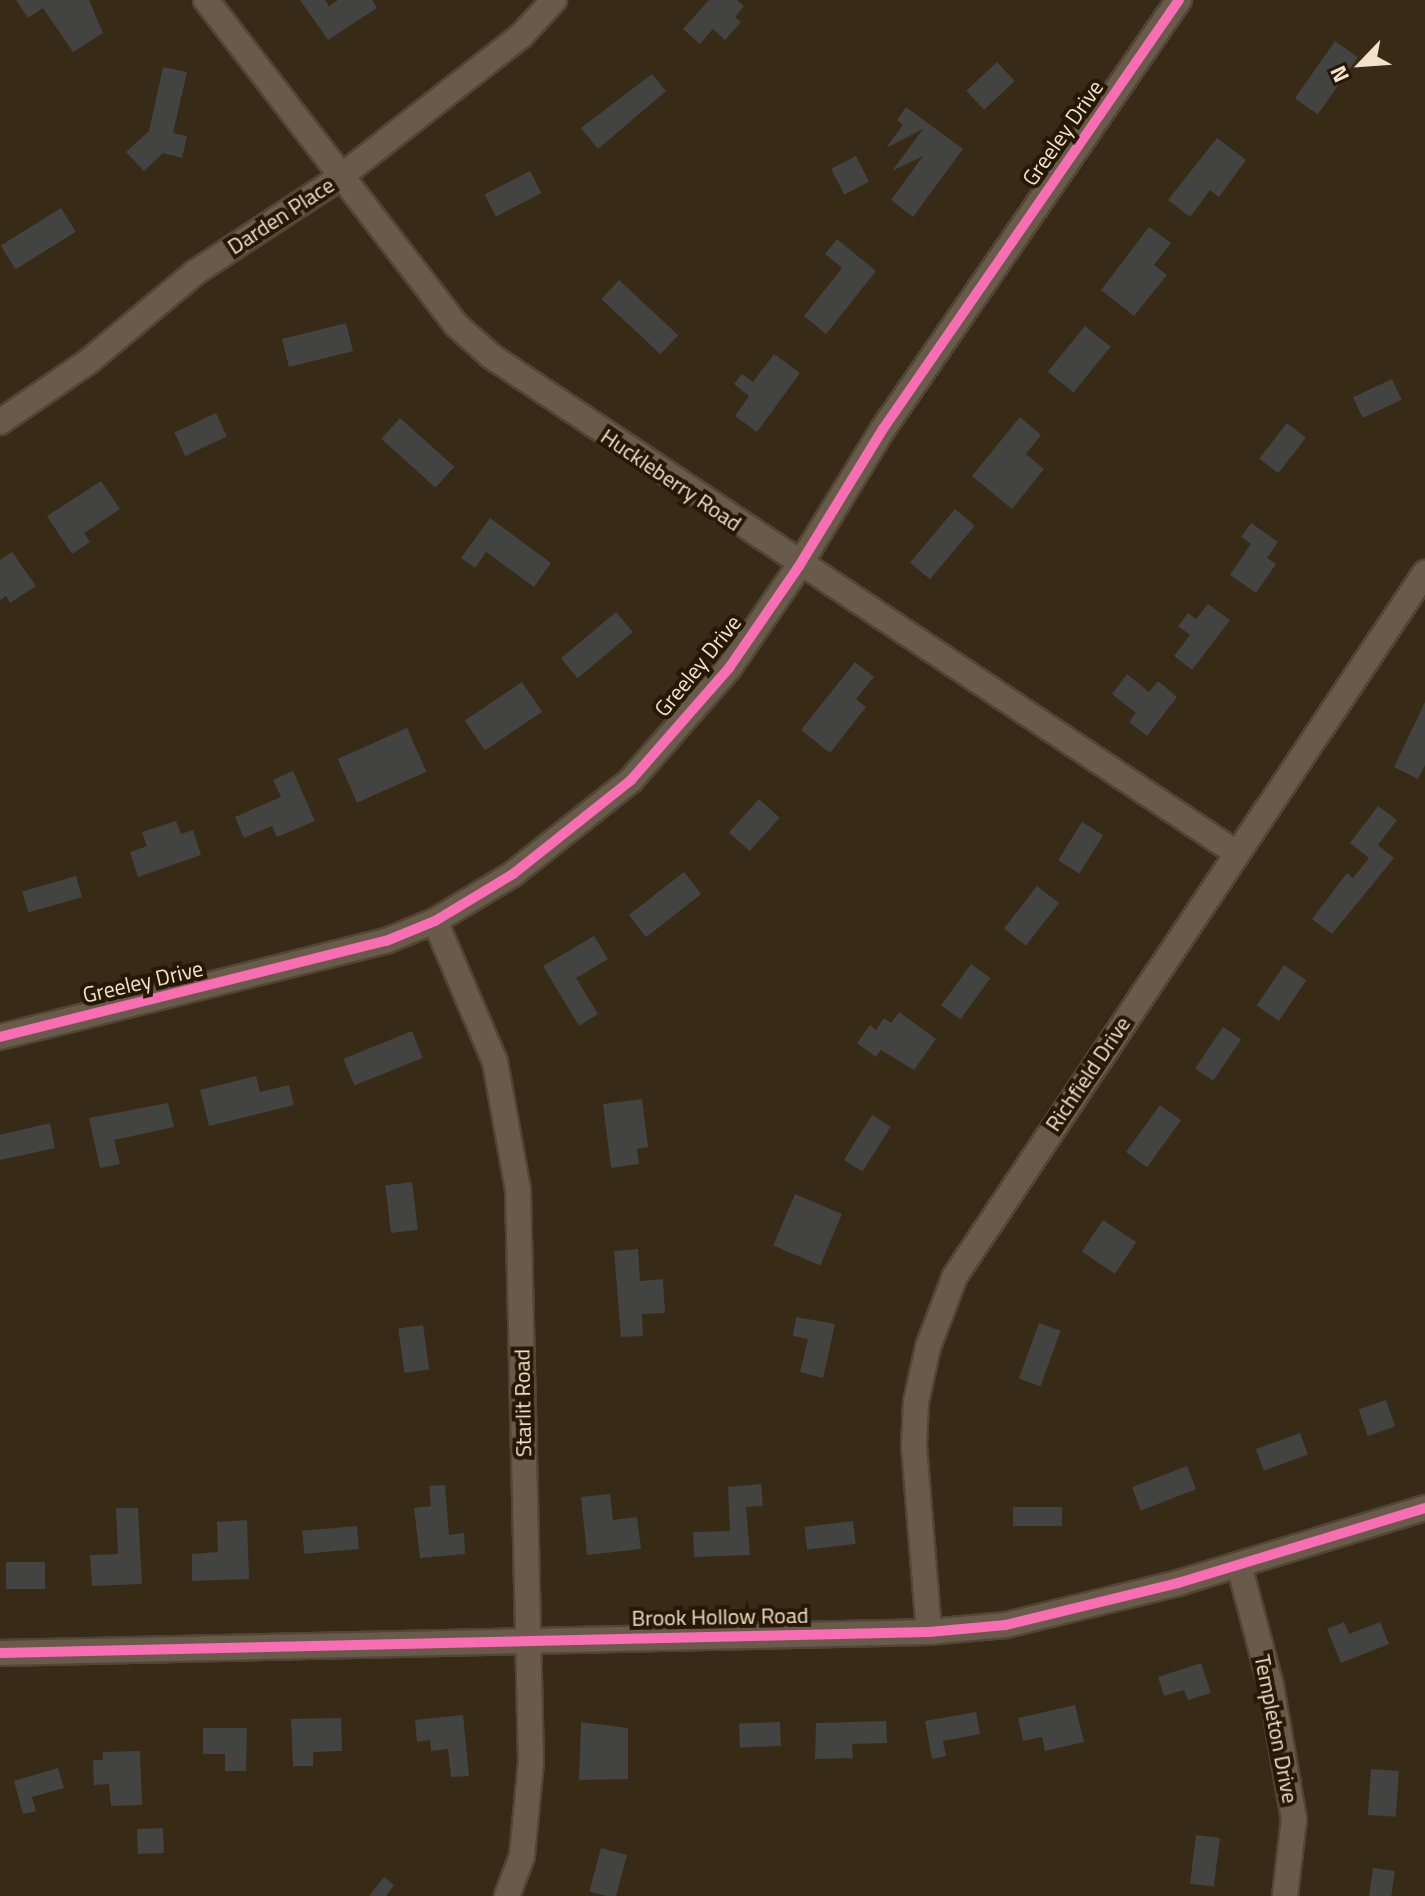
<!DOCTYPE html>
<html>
<head>
<meta charset="utf-8">
<style>
  body { margin:0 }
  #map { position:relative; width:1425px; height:1896px; overflow:hidden; background:#372a16; font-family:"Titillium Web",sans-serif }
  div>[style] { position:absolute }
  [style*='--x'] { left:calc(var(--x)*1px); top:calc(var(--y)*1px); width:calc(var(--w)*1px); rotate:calc(var(--a)*1deg) }
  .building>* { inset:0; background:#434341; transform-origin:0 0 }
  .roads { filter:drop-shadow(2px 0 #514536) drop-shadow(-2px 0 #514536) drop-shadow(0 2px #514536) drop-shadow(0 -2px #514536) }
  .minor>* { height:24px; margin:-12px; padding:0 12px; transform-origin:12px; border-radius:12px; background:#685b4b }
  .cycleway>* { height:10px; margin:-5px; padding:0 5px; transform-origin:5px; border-radius:5px; background:#f96db3 }
  span { translate:-50% -50%; white-space:nowrap; text-align:center; line-height:1.15; -webkit-text-stroke:8px #251805; paint-order:stroke }
  .street-label { font-size:22px; color:#f4e1c9 }
  .north { position:absolute; left:1321px; top:24px; width:80px; height:80px; -webkit-text-stroke:6px #251805; paint-order:stroke; rotate:245deg; font-size:22px; font-weight:700; line-height:32px; text-align:center; color:#f4e1c9 }
  .north::after { content:''; display:block; margin:auto; width:28px; height:36px; background:#f4e1c9; clip-path:polygon(50% 0,100% 100%,50% 72%,0 100%) }
</style>
</head>
<body>
<div id="map">
  <div class="building">
    <i style="clip-path:polygon(16px 0,89px 0,103px 33px,73px 52px,43px 8px,28px 18px)"></i>
    <i style="clip-path:polygon(300px 0,325px 0,329px 6px,338px 0,372px 0,377px 8px,328px 40px)"></i>
    <i style="clip-path:polygon(709px 0,737px 0,744px 6px,735px 17px,741px 22px,725px 40px,713px 29px,700px 44px,683px 29px)"></i>
    <i style="left:1335px;top:41px;width:28px;height:70px;rotate:35deg"></i>
    <i style="left:997px;top:62px;width:26px;height:42px;rotate:47deg"></i>
    <i style="clip-path:polygon(163px 67px,187px 72px,173px 133px,187px 136px,182px 158px,163px 153px,144px 171px,126px 152px,149px 131px)"></i>
    <i style="clip-path:polygon(652px 74px,666px 91px,598px 149px,581px 128px)"></i>
    <i style="clip-path:polygon(906px 107px,963px 149px,913px 217px,891px 200px,923px 156px,892px 171px,923px 129px,886px 148px,903px 125px,897px 120px)"></i>
    <i style="clip-path:polygon(1217px 138px,1246px 160px,1219px 197px,1210px 190px,1190px 217px,1168px 200px)"></i>
    <i style="left:856px;top:156px;width:29px;height:28px;rotate:63deg"></i>
    <i style="left:530px;top:171px;width:25px;height:51px;rotate:63deg"></i>
    <i style="left:61px;top:208px;width:28px;height:71px;rotate:58deg"></i>
    <i style="clip-path:polygon(1149px 227px,1171px 243px,1154px 265px,1167px 275px,1134px 316px,1101px 290px)"></i>
    <i style="clip-path:polygon(837px 239px,876px 271px,826px 334px,804px 316px,842px 268px,825px 254px)"></i>
    <i style="left:619px;top:280px;width:81px;height:26px;rotate:43deg"></i>
    <i style="left:346px;top:323px;width:29px;height:66px;rotate:76deg"></i>
    <i style="left:1085px;top:326px;width:33px;height:59px;rotate:39deg"></i>
    <i style="clip-path:polygon(774px 354px,800px 373px,757px 432px,735px 416px,749px 396px,734px 384px,742px 374px,753px 382px)"></i>
    <i style="left:1392px;top:379px;width:23px;height:43px;rotate:65deg"></i>
    <i style="left:216px;top:413px;width:26px;height:46px;rotate:65deg"></i>
    <i style="clip-path:polygon(1020px 417px,1041px 435px,1026px 454px,1044px 469px,1012px 509px,972px 476px)"></i>
    <i style="left:400px;top:418px;width:73px;height:28px;rotate:42deg"></i>
    <i style="left:1287px;top:423px;width:24px;height:45px;rotate:38deg"></i>
    <i style="clip-path:polygon(101px 481px,120px 509px,84px 533px,90px 542px,72px 554px,47px 516px)"></i>
    <i style="left:955px;top:509px;width:26px;height:70px;rotate:40deg"></i>
    <i style="clip-path:polygon(490px 518px,551px 563px,534px 587px,486px 552px,475px 568px,461px 558px)"></i>
    <i style="clip-path:polygon(1251px 523px,1278px 542px,1267px 558px,1276px 564px,1256px 593px,1230px 575px,1251px 544px,1241px 537px)"></i>
    <i style="clip-path:polygon(12px 552px,36px 586px,10px 603px,6px 596px,0 600px,0 560px)"></i>
    <i style="clip-path:polygon(1208px 604px,1230px 620px,1192px 670px,1174px 656px,1190px 635px,1178px 626px,1188px 613px,1196px 619px)"></i>
    <i style="left:616px;top:612px;width:26px;height:72px;rotate:50deg"></i>
    <i style="clip-path:polygon(855px 662px,874px 677px,856px 699px,866px 707px,830px 753px,801px 730px)"></i>
    <i style="clip-path:polygon(1127px 674px,1149px 692px,1158px 681px,1177px 697px,1147px 736px,1129px 722px,1136px 713px,1112px 694px)"></i>
    <i style="left:522px;top:682px;width:36px;height:69px;rotate:56deg"></i>
    <i style="clip-path:polygon(1425px 702px,1425px 765px,1418px 779px,1394px 767px)"></i>
    <i style="left:407px;top:728px;width:48px;height:76px;rotate:66deg"></i>
    <i style="clip-path:polygon(293px 771px,315px 821px,277px 837px,272px 826px,244px 838px,235px 817px,281px 797px,273px 780px)"></i>
    <i style="left:759px;top:799px;width:28px;height:45px;rotate:42deg"></i>
    <i style="clip-path:polygon(1378px 806px,1397px 820px,1378px 845px,1394px 858px,1332px 934px,1312px 919px,1347px 873px,1353px 878px,1369px 858px,1350px 843px)"></i>
    <i style="clip-path:polygon(176px 821px,181px 834px,193px 830px,201px 855px,138px 877px,130px 852px,147px 846px,142px 832px)"></i>
    <i style="left:1082px;top:822px;width:25px;height:45px;rotate:32deg"></i>
    <i style="left:684px;top:872px;width:28px;height:70px;rotate:52deg"></i>
    <i style="left:76px;top:876px;width:22px;height:56px;rotate:74deg"></i>
    <i style="left:1037px;top:886px;width:28px;height:54px;rotate:38deg"></i>
    <i style="clip-path:polygon(594px 936px,608px 959px,576px 978px,598px 1014px,579px 1026px,543px 966px)"></i>
    <i style="left:971px;top:964px;width:24px;height:51px;rotate:36deg"></i>
    <i style="left:1284px;top:965px;width:27px;height:49px;rotate:34deg"></i>
    <i style="clip-path:polygon(899px 1012px,936px 1039px,914px 1070px,881px 1050px,876px 1057px,857px 1043px,870px 1025px,876px 1030px,884px 1018px,891px 1023px)"></i>
    <i style="left:1223px;top:1027px;width:22px;height:50px;rotate:34deg"></i>
    <i style="left:412px;top:1031px;width:29px;height:74px;rotate:68deg"></i>
    <i style="clip-path:polygon(256px 1076px,260px 1092px,289px 1085px,294px 1105px,209px 1126px,200px 1090px)"></i>
    <i style="clip-path:polygon(642px 1099px,648px 1147px,637px 1149px,639px 1164px,611px 1168px,603px 1104px)"></i>
    <i style="clip-path:polygon(168px 1103px,174px 1127px,114px 1140px,120px 1164px,100px 1168px,89px 1118px)"></i>
    <i style="left:1160px;top:1105px;width:26px;height:58px;rotate:36deg"></i>
    <i style="left:872px;top:1115px;width:22px;height:53px;rotate:32deg"></i>
    <i style="clip-path:polygon(50px 1123px,55px 1148px,0 1160px,0 1135px)"></i>
    <i style="left:412px;top:1182px;width:48px;height:27px;rotate:83deg"></i>
    <i style="left:795px;top:1194px;width:51px;height:56px;rotate:23deg"></i>
    <i style="left:1103px;top:1220px;width:40px;height:38px;rotate:34deg"></i>
    <i style="clip-path:polygon(638px 1249px,640px 1281px,663px 1279px,665px 1313px,642px 1314px,643px 1336px,621px 1337px,614px 1251px)"></i>
    <i style="clip-path:polygon(796px 1317px,835px 1324px,823px 1378px,800px 1372px,808px 1339px,793px 1336px)"></i>
    <i style="left:1039px;top:1323px;width:23px;height:59px;rotate:20deg"></i>
    <i style="left:423px;top:1325px;width:45px;height:25px;rotate:82deg"></i>
    <i style="left:1386px;top:1400px;width:28px;height:29px;rotate:71deg"></i>
    <i style="left:1300px;top:1433px;width:23px;height:47px;rotate:70deg"></i>
    <i style="left:1187px;top:1466px;width:25px;height:59px;rotate:69deg"></i>
    <i style="clip-path:polygon(761px 1484px,763px 1506px,746px 1507px,750px 1555px,694px 1557px,693px 1532px,730px 1531px,728px 1487px)"></i>
    <i style="clip-path:polygon(445px 1485px,449px 1535px,464px 1533px,465px 1554px,420px 1558px,414px 1508px,431px 1506px,429px 1486px)"></i>
    <i style="clip-path:polygon(610px 1494px,613px 1520px,637px 1517px,641px 1549px,587px 1555px,581px 1497px)"></i>
    <i style="left:1013px;top:1507px;width:49px;height:19px"></i>
    <i style="clip-path:polygon(116px 1508px,138px 1508px,142px 1584px,92px 1586px,90px 1555px,118px 1554px)"></i>
    <i style="clip-path:polygon(247px 1520px,249px 1579px,192px 1581px,192px 1554px,218px 1552px,217px 1522px)"></i>
    <i style="left:853px;top:1521px;width:23px;height:49px;rotate:83deg"></i>
    <i style="left:357px;top:1526px;width:23px;height:55px;rotate:85deg"></i>
    <i style="left:6px;top:1562px;width:39px;height:27px"></i>
    <i style="clip-path:polygon(1344px 1622px,1349px 1634px,1380px 1622px,1389px 1644px,1341px 1663px,1327px 1629px)"></i>
    <i style="clip-path:polygon(1201px 1663px,1211px 1693px,1188px 1700px,1184px 1690px,1164px 1696px,1158px 1677px)"></i>
    <i style="clip-path:polygon(1075px 1705px,1084px 1742px,1045px 1751px,1042px 1737px,1023px 1741px,1018px 1718px)"></i>
    <i style="clip-path:polygon(976px 1712px,980px 1734px,943px 1741px,946px 1756px,932px 1759px,925px 1721px)"></i>
    <i style="clip-path:polygon(463px 1715px,469px 1776px,451px 1777px,448px 1749px,431px 1751px,430px 1740px,417px 1742px,415px 1720px)"></i>
    <i style="clip-path:polygon(341px 1718px,342px 1751px,313px 1752px,313px 1766px,293px 1766px,291px 1719px)"></i>
    <i style="clip-path:polygon(886px 1721px,887px 1743px,852px 1744px,853px 1758px,815px 1759px,816px 1723px)"></i>
    <i style="clip-path:polygon(581px 1722px,628px 1728px,628px 1779px,579px 1780px)"></i>
    <i style="left:780px;top:1722px;width:24px;height:41px;rotate:88deg"></i>
    <i style="clip-path:polygon(203px 1728px,247px 1728px,246px 1771px,225px 1771px,225px 1754px,203px 1754px)"></i>
    <i style="clip-path:polygon(140px 1751px,142px 1805px,111px 1806px,109px 1784px,94px 1785px,93px 1760px,103px 1760px,103px 1752px)"></i>
    <i style="clip-path:polygon(58px 1768px,64px 1788px,32px 1797px,36px 1811px,23px 1814px,14px 1781px)"></i>
    <i style="left:1371px;top:1769px;width:28px;height:46px;rotate:4deg"></i>
    <i style="left:163px;top:1828px;width:25px;height:26px;rotate:88deg"></i>
    <i style="left:1196px;top:1835px;width:24px;height:49px;rotate:7deg"></i>
    <i style="left:601px;top:1848px;width:27px;height:45px;rotate:15deg"></i>
    <i style="left:1373px;top:1868px;width:22px;height:28px;rotate:8deg"></i>
    <i style="clip-path:polygon(384px 1877px,394px 1885px,386px 1896px,369px 1896px)"></i>
  </div>
  <div class="roads">
    <div class="minor">
      <i style="--x:206;--y:0;--w:410;--a:52.4"></i>
      <i style="--x:456;--y:325;--w:47;--a:41.5"></i>
      <i style="--x:491;--y:356;--w:894;--a:33.69"></i>
      <i style="--x:0;--y:422;--w:108;--a:-34.4"></i>
      <i style="--x:89;--y:361;--w:139;--a:-39.8"></i>
      <i style="--x:196;--y:272;--w:171;--a:-33.3"></i>
      <i style="--x:339;--y:178;--w:231;--a:-38"></i>
      <i style="--x:521;--y:36;--w:49;--a:-47.5"></i>
      <i style="--x:435;--y:921;--w:153;--a:66.9"></i>
      <i style="--x:495;--y:1062;--w:130;--a:79.8"></i>
      <i style="--x:518;--y:1190;--w:572;--a:88.7"></i>
      <i style="--x:531;--y:1762;--w:94;--a:95.5"></i>
      <i style="--x:522;--y:1856;--w:43;--a:110.6"></i>
      <i style="--x:0;--y:1037;--w:398;--a:-14"></i>
      <i style="--x:386;--y:941;--w:53;--a:-22.2"></i>
      <i style="--x:435;--y:921;--w:91;--a:-31.1"></i>
      <i style="--x:513;--y:874;--w:151;--a:-38.5"></i>
      <i style="--x:631;--y:780;--w:149;--a:-48.8"></i>
      <i style="--x:729;--y:668;--w:124;--a:-55.5"></i>
      <i style="--x:799;--y:566;--w:161;--a:-58.5"></i>
      <i style="--x:883;--y:429;--w:521;--a:-55.4"></i>
      <i style="--x:1239;--y:1565;--w:125;--a:75.2"></i>
      <i style="--x:1271;--y:1686;--w:135;--a:80.2"></i>
      <i style="--x:1294;--y:1819;--w:78;--a:96.7"></i>
      <i style="--x:929;--y:1632;--w:186;--a:-94.6"></i>
      <i style="--x:914;--y:1447;--w:45;--a:-87.5"></i>
      <i style="--x:916;--y:1402;--w:56;--a:-77.7"></i>
      <i style="--x:928;--y:1347;--w:76;--a:-69.2"></i>
      <i style="--x:955;--y:1276;--w:846;--a:-56.23"></i>
      <i style="--x:0;--y:1653;--w:929;--a:-1.29"></i>
      <i style="--x:929;--y:1632;--w:77;--a:-5.2"></i>
      <i style="--x:1006;--y:1625;--w:177;--a:-13.7"></i>
      <i style="--x:1178;--y:1583;--w:258;--a:-16.9"></i>
    </div>
  </div>
  <div class="cycleway">
    <i style="--x:0;--y:1037;--w:398;--a:-14"></i>
    <i style="--x:386;--y:941;--w:53;--a:-22.2"></i>
    <i style="--x:435;--y:921;--w:91;--a:-31.1"></i>
    <i style="--x:513;--y:874;--w:151;--a:-38.5"></i>
    <i style="--x:631;--y:780;--w:149;--a:-48.8"></i>
    <i style="--x:729;--y:668;--w:124;--a:-55.5"></i>
    <i style="--x:799;--y:566;--w:161;--a:-58.5"></i>
    <i style="--x:883;--y:429;--w:521;--a:-55.4"></i>
    <i style="--x:0;--y:1653;--w:929;--a:-1.29"></i>
    <i style="--x:929;--y:1632;--w:77;--a:-5.2"></i>
    <i style="--x:1006;--y:1625;--w:177;--a:-13.7"></i>
    <i style="--x:1178;--y:1583;--w:258;--a:-16.9"></i>
  </div>
  <div class="street-label">
    <span style="left:1063px;top:133px;rotate:-55deg">Greeley Drive</span>
    <span style="left:281px;top:216px;rotate:-33deg">Darden Place</span>
    <span style="left:671px;top:480px;rotate:34deg">Huckleberry Road</span>
    <span style="left:698px;top:666px;rotate:-51deg">Greeley Drive</span>
    <span style="left:143px;top:982px;rotate:-13deg">Greeley Drive</span>
    <span style="left:1088px;top:1074px;rotate:-56deg">Richfield Drive</span>
    <span style="left:523px;top:1403px;rotate:-91deg">Starlit Road</span>
    <span style="left:720px;top:1617px;rotate:-1deg">Brook Hollow Road</span>
    <span style="left:1276px;top:1729px;rotate:79deg">Templeton Drive</span>
  </div>
  <div class="north">N</div>
</div>
</body>
</html>
